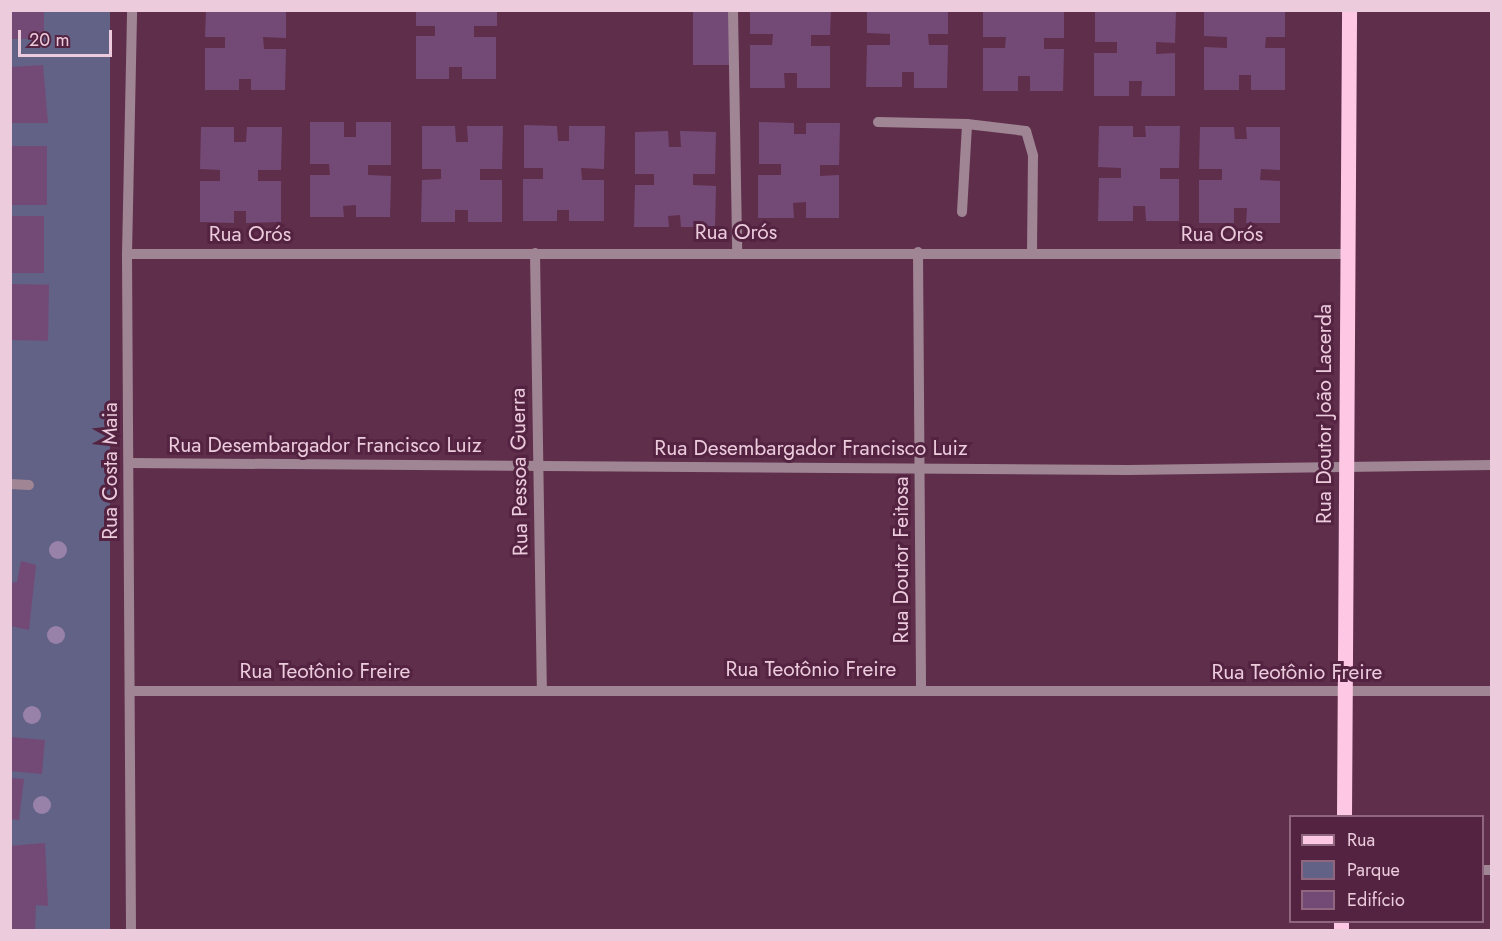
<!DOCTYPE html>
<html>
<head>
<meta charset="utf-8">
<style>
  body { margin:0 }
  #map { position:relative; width:1502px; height:941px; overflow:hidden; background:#5f2e4b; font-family:Jost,sans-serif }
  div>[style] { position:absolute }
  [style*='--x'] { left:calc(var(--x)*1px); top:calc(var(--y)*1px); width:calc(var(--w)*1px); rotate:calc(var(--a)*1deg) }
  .green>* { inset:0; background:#626186; transform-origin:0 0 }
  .building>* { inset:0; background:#734a76; transform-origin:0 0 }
  .minor>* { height:10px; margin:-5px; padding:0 5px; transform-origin:5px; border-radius:5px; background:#a08694 }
  .major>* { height:15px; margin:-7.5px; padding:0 7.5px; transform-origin:7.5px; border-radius:7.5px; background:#fec8e5 }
  .trees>* { width:18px; height:18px; margin:-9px; border-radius:50%; background:#9882aa }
  span { translate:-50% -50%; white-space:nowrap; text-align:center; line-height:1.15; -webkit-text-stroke:6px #542341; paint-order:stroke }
  .street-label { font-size:21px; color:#ebcbdc }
  .frame { position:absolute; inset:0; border:12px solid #ebcbdc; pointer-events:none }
  .legend { position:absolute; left:1289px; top:815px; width:195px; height:108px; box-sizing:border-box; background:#542341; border:2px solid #90667f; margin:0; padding:8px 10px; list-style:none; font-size:18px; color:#ebcbdc }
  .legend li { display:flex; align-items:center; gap:12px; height:30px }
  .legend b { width:30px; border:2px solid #90667f }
  .scale { position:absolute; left:18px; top:30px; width:94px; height:27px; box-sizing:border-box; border:3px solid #ebcbdc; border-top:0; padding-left:8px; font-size:18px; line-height:21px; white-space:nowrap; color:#ebcbdc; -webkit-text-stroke:4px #542341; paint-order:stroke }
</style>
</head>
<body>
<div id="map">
  <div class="green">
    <i style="left:10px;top:11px;width:100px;height:919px"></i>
  </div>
  <div class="building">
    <i style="left:10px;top:10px;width:34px;height:29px"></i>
    <i style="clip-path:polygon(206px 10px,286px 10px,286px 38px,263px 37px,264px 49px,286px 49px,285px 90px,251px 90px,251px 79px,239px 79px,239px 90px,205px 90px,205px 48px,225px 48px,225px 37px,205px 37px)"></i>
    <i style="clip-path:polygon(416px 10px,497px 10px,497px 26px,474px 26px,474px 37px,496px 37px,496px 79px,462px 79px,462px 67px,449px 67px,449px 79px,416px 79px,416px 36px,435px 36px,435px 26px,416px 26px)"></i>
    <i style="left:693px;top:10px;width:36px;height:55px"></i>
    <i style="clip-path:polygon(750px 10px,831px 10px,830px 35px,811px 35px,811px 46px,830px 46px,830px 88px,797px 88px,797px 73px,784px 73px,785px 88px,750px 88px,750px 45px,772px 45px,773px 34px,750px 34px)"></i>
    <i style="clip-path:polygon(867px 10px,948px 10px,948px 34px,928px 34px,929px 45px,948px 45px,947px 88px,914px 88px,914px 72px,902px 72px,902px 87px,866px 87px,867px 45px,890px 45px,890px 34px,867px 33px)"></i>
    <i style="clip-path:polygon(983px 10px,1064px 10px,1064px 38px,1044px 38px,1044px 49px,1064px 49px,1063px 91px,1030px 91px,1030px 76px,1018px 76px,1018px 91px,983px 91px,983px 48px,1005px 48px,1006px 37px,983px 37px)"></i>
    <i style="clip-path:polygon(1095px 10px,1176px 10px,1175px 43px,1156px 42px,1156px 54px,1175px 53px,1175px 96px,1141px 96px,1142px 81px,1129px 81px,1129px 96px,1094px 96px,1094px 53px,1117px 53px,1117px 42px,1095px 42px)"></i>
    <i style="clip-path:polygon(1204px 10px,1285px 10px,1285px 37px,1266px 37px,1265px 48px,1285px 48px,1285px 90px,1251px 90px,1251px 75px,1239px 75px,1239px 90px,1204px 90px,1204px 47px,1227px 48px,1227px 37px,1204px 36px)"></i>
    <i style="clip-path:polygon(43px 65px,48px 123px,10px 123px,10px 67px)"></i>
    <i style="clip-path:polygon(310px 122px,344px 122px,344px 137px,356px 137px,356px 122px,391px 122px,391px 165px,368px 165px,368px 175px,391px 176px,390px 217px,356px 217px,356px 205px,343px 206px,344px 217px,310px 217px,310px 175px,330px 175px,329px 164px,310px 164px)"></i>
    <i style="clip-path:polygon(759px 122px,794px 123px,794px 134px,806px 134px,806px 123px,840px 123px,839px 165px,820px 165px,820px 176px,839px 175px,839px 218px,806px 218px,806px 202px,793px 203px,794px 218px,758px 218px,758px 175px,781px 175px,781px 164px,759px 164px)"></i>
    <i style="clip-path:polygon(524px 125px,557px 126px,558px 141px,569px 141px,569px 126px,605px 126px,604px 169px,581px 168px,582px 180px,604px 180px,604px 221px,569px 221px,569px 210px,557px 210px,557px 221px,523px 221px,523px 179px,543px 179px,543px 168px,524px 168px)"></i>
    <i style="clip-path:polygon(422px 126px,455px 126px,456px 142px,468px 142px,467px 126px,503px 126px,502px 169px,480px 169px,480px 180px,502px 180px,502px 222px,468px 222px,468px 210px,455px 210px,455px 222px,421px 222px,422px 180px,441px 179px,441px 169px,422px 169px)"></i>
    <i style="clip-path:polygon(1099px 126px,1133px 126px,1133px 137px,1146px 137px,1145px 126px,1180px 126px,1179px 168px,1160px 168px,1160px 179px,1179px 179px,1179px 221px,1146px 221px,1145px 206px,1133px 206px,1133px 221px,1098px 221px,1099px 178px,1121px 178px,1121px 168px,1098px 167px)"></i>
    <i style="clip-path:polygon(201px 127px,234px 127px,234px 142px,246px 142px,247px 127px,282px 127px,281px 170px,258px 170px,258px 181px,281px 181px,281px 222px,246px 223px,246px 211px,234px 211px,234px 223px,200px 222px,200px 181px,220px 181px,220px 170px,200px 169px)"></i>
    <i style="clip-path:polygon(1200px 127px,1234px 127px,1235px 139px,1247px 139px,1246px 127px,1280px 127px,1280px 170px,1261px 169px,1260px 180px,1280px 181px,1280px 223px,1246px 223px,1247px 208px,1234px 208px,1234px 223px,1199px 223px,1199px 180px,1222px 180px,1222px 169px,1199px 169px)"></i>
    <i style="clip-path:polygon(668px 131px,669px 147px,681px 147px,680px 131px,716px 132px,715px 174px,693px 174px,693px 185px,716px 186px,715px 227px,681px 227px,680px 215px,668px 216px,669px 227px,634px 227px,635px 185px,654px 185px,654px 174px,635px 174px,635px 132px)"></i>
    <i style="left:47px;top:146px;width:59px;height:37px;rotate:90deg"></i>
    <i style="left:10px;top:216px;width:34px;height:57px"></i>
    <i style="left:10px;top:284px;width:39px;height:56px;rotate:1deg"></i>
    <i style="clip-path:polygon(21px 561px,36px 565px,29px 630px,10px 626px,10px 583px,17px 582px)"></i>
    <i style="left:10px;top:737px;width:35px;height:34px;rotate:5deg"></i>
    <i style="clip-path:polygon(10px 778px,24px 779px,19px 820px,10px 819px)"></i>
    <i style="clip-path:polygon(45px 843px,48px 906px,36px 905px,35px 930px,10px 930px,10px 846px)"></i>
  </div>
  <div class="minor">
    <i style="--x:733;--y:10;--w:241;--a:89"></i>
    <i style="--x:878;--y:122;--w:89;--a:1.3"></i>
    <i style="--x:962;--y:212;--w:88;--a:-86.7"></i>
    <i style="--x:967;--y:124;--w:59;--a:6.8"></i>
    <i style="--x:1026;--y:131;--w:26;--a:74"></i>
    <i style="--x:1033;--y:156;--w:96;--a:90.6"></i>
    <i style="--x:918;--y:252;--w:437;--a:89.6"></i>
    <i style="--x:535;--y:253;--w:437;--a:89.1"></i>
    <i style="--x:127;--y:254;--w:1218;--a:0"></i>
    <i style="--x:130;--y:463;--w:998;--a:0.4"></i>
    <i style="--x:1128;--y:470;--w:364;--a:-0.8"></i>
    <i style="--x:10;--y:484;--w:19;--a:3"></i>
    <i style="--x:130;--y:691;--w:1362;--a:0"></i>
    <i style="--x:1482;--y:870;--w:10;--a:0"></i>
    <i style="--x:131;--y:930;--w:676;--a:-90.34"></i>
    <i style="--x:127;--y:254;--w:244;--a:-88.8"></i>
  </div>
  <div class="major">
    <i style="--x:1344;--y:816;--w:806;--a:-89.64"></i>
    <i style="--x:1341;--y:930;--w:8;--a:-90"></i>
  </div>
  <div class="trees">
    <i style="left:58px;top:550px"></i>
    <i style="left:56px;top:635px"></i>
    <i style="left:32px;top:715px"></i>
    <i style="left:42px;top:805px"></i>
  </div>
  <div class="street-label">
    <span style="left:736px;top:232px">Rua Orós</span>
    <span style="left:250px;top:234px">Rua Orós</span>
    <span style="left:1222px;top:234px">Rua Orós</span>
    <span style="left:1324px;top:414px;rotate:-90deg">Rua Doutor João Lacerda</span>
    <span style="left:325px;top:445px">Rua Desembargador Francisco Luiz</span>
    <span style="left:811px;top:448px">Rua Desembargador Francisco Luiz</span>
    <span style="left:110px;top:471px;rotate:-90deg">Rua Costa Maia</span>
    <span style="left:519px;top:472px;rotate:-91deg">Rua Pessoa Guerra</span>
    <span style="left:901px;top:560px;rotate:-90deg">Rua Doutor Feitosa</span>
    <span style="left:811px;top:669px">Rua Teotônio Freire</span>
    <span style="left:325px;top:671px">Rua Teotônio Freire</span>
    <span style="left:1297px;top:672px">Rua Teotônio Freire</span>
  </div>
  <div class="frame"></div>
  <ul class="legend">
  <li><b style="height:8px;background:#fec8e5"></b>Rua</li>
  <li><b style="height:16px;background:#626186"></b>Parque</li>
  <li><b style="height:16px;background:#734a76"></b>Edifício</li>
  </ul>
  <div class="scale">20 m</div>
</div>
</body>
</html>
